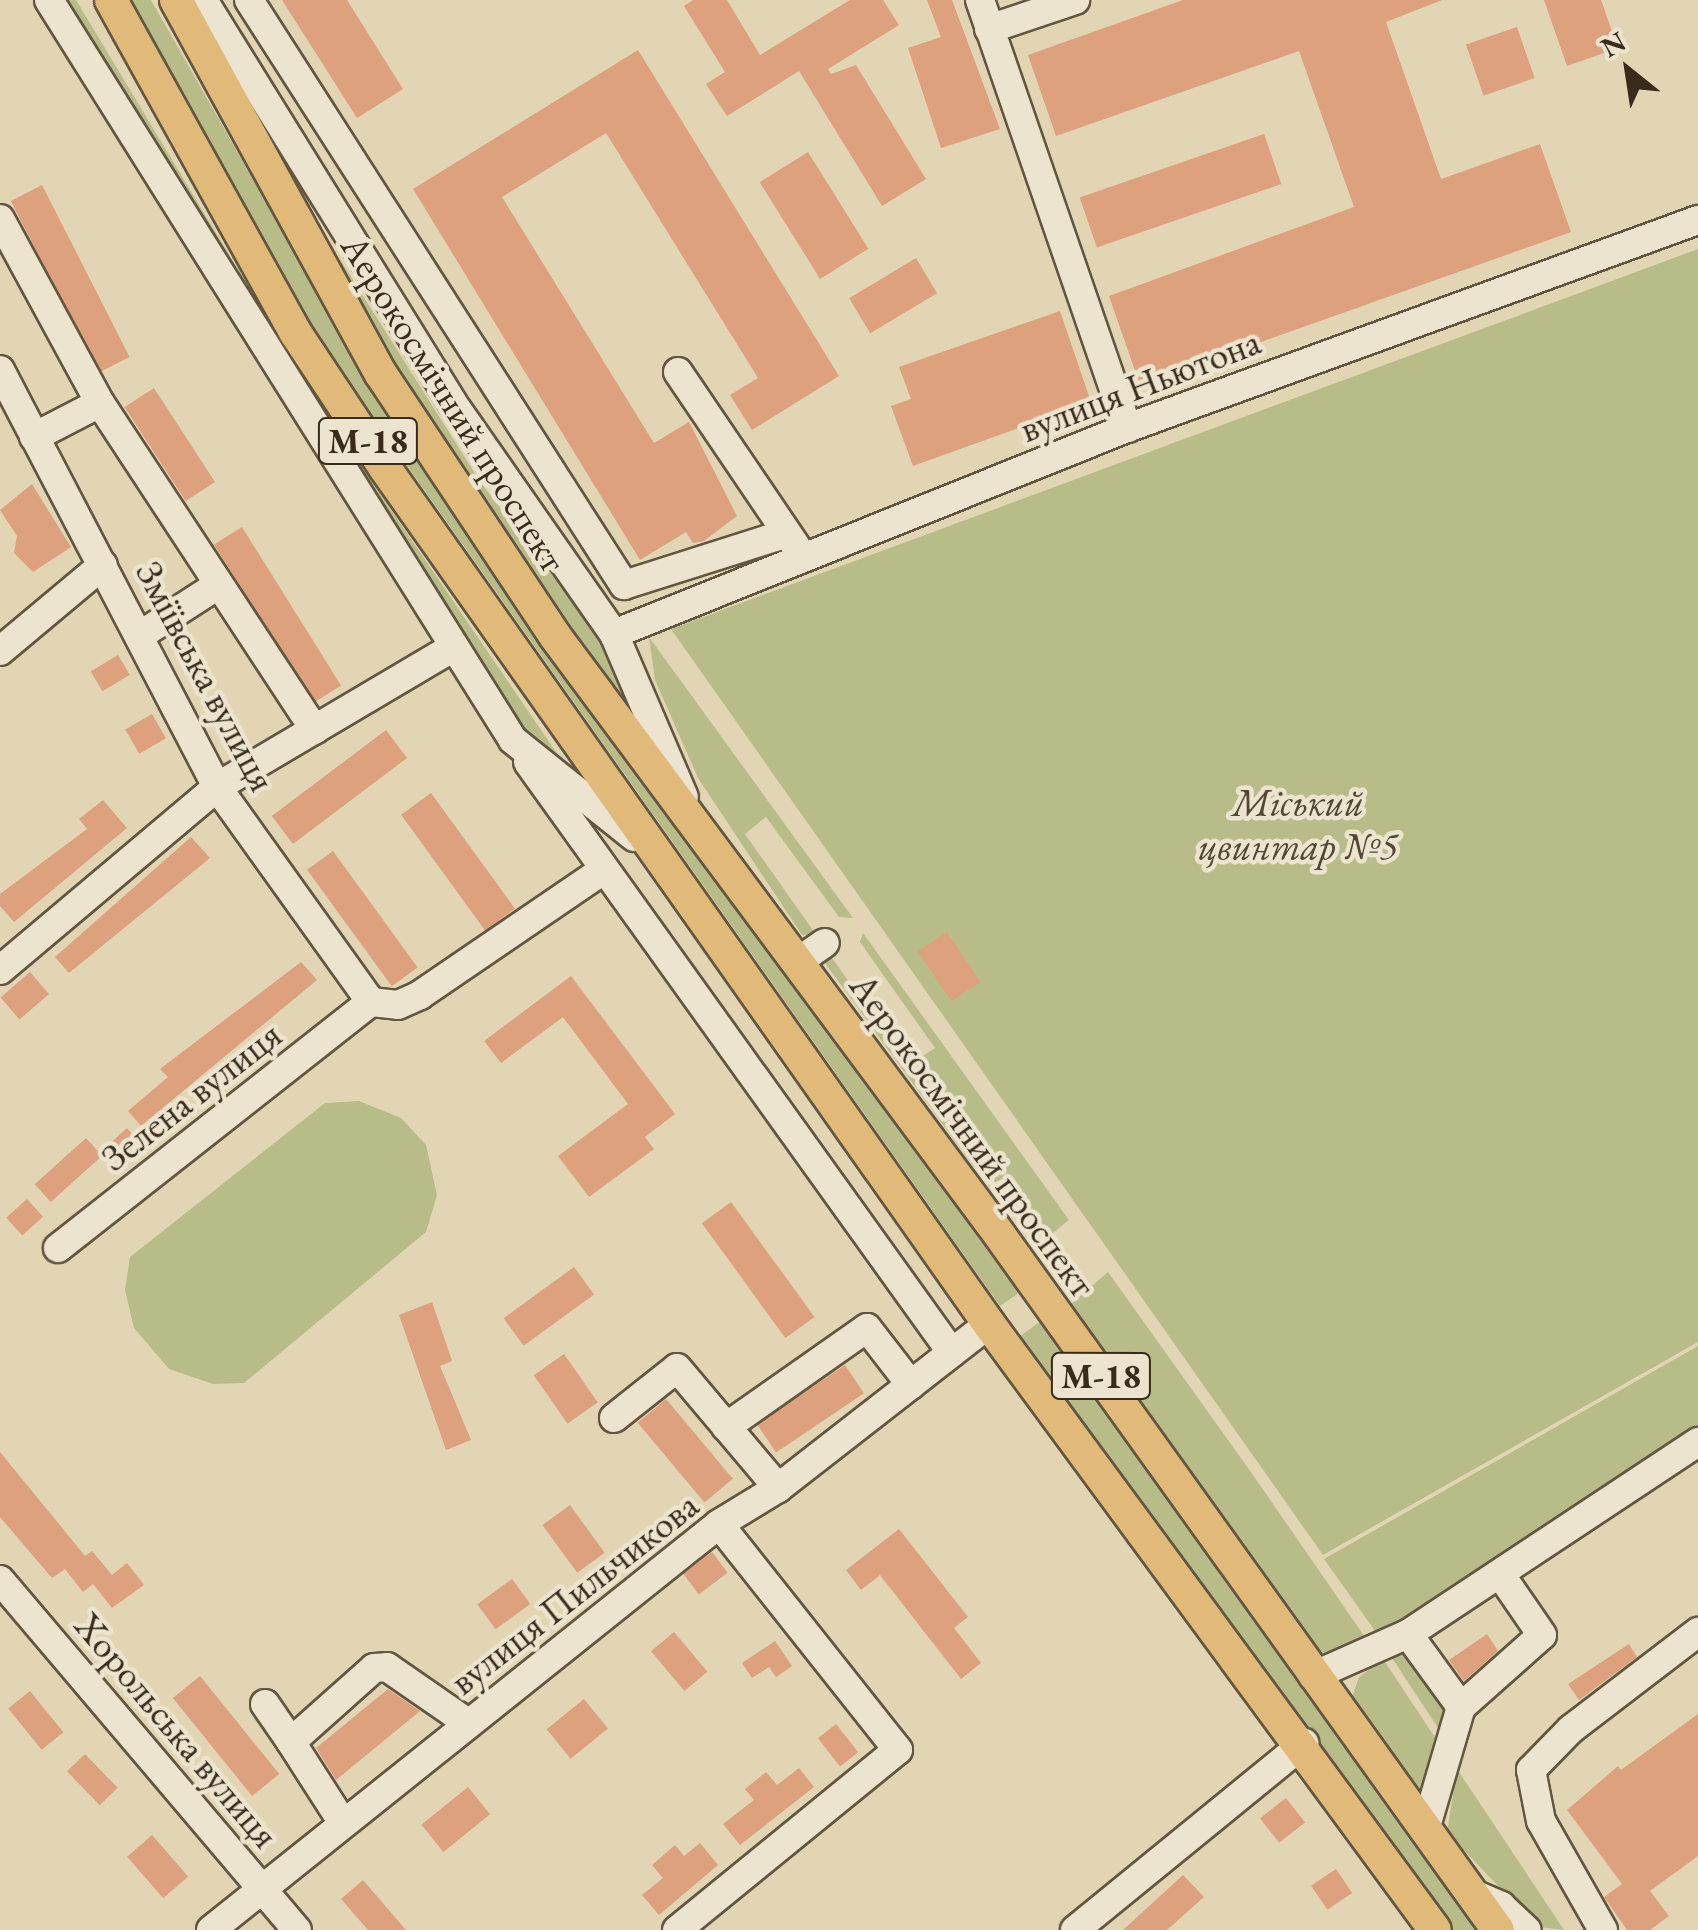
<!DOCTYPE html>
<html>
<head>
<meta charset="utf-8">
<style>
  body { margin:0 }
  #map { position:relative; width:1698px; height:1930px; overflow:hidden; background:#e2d5b3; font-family:"EB Garamond",serif }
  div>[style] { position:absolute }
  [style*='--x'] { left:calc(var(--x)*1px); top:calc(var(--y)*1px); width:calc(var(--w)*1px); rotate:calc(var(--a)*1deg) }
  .green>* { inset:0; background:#b8bc89; transform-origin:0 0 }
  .building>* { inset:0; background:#dda17e; transform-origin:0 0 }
  .roads { filter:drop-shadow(2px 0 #625641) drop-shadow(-2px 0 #625641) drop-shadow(0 2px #625641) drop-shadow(0 -2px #625641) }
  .minor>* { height:28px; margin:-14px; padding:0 14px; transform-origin:14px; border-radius:14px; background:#ece4ce }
  .major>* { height:32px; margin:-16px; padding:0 16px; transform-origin:16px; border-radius:16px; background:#e1ba7a }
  span { translate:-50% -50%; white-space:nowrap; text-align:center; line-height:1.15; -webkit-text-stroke:9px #ece4ce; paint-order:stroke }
  .shield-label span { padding:2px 8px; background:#ece4ce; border:2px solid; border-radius:8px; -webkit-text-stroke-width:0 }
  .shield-label { font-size:35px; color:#382b1b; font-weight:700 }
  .street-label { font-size:38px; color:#382b1b }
  .park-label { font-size:38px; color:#524831; font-style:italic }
  .north { position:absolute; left:1578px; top:20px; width:100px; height:100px; -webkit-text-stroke:8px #ece4ce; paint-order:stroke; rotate:330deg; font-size:28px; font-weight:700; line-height:40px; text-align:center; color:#382b1b }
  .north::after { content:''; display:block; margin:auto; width:35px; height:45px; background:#382b1b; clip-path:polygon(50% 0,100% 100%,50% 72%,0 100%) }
</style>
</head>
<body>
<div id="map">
  <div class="green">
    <i style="clip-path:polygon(59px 0,76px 0,317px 401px,560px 758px,506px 714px)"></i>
    <i style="clip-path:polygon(128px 0,151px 0,373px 390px,531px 627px,1020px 1292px,1000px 1306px,305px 321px)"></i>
    <i style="clip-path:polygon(329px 242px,481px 483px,620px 663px,629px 693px,618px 700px,433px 430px,321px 247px)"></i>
    <i style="clip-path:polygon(1698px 249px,1698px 1342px,1323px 1555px,671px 629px)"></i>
    <i style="clip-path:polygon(649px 637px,853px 918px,839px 917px,766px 817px,745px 834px,817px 936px,802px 935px,698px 778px,655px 680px)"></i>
    <i style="clip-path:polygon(863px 933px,1069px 1220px,1049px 1236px,1010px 1176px,995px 1182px,973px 1166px,825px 963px,829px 954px,909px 1065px,935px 1048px,860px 942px)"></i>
    <i style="clip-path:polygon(359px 1101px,401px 1118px,426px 1145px,437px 1195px,426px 1232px,244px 1383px,213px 1384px,169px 1369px,134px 1328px,125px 1290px,130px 1257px,325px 1103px)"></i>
    <i style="clip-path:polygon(1108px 1272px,1253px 1475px,1369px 1643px,1337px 1657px,1317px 1650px,1070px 1305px)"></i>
    <i style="left:1041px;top:1321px;width:749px;height:27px;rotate:54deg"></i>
    <i style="clip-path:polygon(1698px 1346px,1698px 1426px,1378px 1635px,1324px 1559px)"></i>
    <i style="clip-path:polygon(1407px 1653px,1449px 1713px,1446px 1740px,1390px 1655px)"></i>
    <i style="clip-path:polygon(1383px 1659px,1442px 1748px,1422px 1797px,1351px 1700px,1359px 1677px)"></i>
    <i style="clip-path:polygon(1457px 1769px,1564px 1930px,1538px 1927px,1447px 1833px)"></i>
  </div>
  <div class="building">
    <i style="clip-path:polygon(282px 0,347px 0,403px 89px,357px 118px)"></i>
    <i style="clip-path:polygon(693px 0,727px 0,760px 55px,850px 0,883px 0,899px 25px,828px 69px,831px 74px,856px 65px,926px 179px,882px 206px,799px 71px,727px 116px,706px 84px,725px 72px,684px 6px)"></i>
    <i style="clip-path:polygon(927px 0,952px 0,1000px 129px,941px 148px,908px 48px,941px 37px)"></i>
    <i style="clip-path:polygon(1183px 0,1442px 0,1386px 22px,1441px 179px,1540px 144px,1571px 232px,1140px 385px,1109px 296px,1354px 207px,1299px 51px,1056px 136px,1028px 55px)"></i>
    <i style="clip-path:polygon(1544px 0,1601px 0,1618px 48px,1567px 66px)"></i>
    <i style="left:1517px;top:27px;width:54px;height:54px;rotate:71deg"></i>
    <i style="clip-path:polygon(638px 50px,839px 376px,752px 430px,730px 395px,758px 378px,606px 133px,502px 197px,654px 443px,689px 422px,737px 516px,704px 541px,693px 543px,686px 532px,640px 560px,413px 189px)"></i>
    <i style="left:1264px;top:134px;width:53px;height:195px;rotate:71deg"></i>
    <i style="left:808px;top:152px;width:114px;height:57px;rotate:58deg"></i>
    <i style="left:42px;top:185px;width:193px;height:35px;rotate:63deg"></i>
    <i style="left:916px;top:258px;width:41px;height:78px;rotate:59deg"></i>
    <i style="clip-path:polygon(1060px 311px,1091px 402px,913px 466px,891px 406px,911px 399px,899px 367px)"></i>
    <i style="left:154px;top:388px;width:112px;height:35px;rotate:57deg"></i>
    <i style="clip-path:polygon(32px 484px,71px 547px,33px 572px,14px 553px,17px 536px,0 510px)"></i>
    <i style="left:242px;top:527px;width:187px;height:33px;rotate:58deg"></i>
    <i style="left:118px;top:655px;width:23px;height:32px;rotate:59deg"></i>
    <i style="left:152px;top:714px;width:28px;height:31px;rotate:60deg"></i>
    <i style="left:386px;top:730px;width:35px;height:143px;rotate:53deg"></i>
    <i style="left:431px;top:793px;width:143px;height:37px;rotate:54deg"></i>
    <i style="clip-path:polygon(103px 800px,127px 828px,14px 922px,0 906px,0 894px,87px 829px,79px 819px)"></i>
    <i style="clip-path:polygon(191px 837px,210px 858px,69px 973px,55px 957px)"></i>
    <i style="left:333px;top:851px;width:144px;height:32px;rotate:54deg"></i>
    <i style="left:947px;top:932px;width:60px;height:35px;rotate:56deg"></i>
    <i style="clip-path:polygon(301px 962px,317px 980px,141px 1126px,128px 1111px,168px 1077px,160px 1069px)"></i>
    <i style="left:30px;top:972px;width:29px;height:39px;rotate:49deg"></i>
    <i style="clip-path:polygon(571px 976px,675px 1114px,645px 1137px,654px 1149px,589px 1197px,558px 1156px,628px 1104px,563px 1017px,501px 1063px,484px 1041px)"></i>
    <i style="left:127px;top:1128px;width:24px;height:29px;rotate:48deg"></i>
    <i style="left:86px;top:1138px;width:24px;height:69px;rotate:48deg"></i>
    <i style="left:27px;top:1199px;width:24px;height:28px;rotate:48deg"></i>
    <i style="left:731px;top:1202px;width:142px;height:36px;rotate:54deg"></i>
    <i style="left:574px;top:1267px;width:34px;height:87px;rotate:54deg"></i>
    <i style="clip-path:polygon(432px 1302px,452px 1361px,440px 1366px,471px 1440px,446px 1450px,399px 1315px)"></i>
    <i style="left:564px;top:1354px;width:59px;height:37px;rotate:55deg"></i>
    <i style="left:845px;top:1365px;width:34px;height:106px;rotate:56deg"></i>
    <i style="left:666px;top:1399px;width:104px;height:37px;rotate:50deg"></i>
    <i style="clip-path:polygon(0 1452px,85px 1556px,92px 1551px,112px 1575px,127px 1563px,144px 1585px,112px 1608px,93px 1584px,83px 1592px,65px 1569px,52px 1578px,0 1517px)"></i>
    <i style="left:570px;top:1505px;width:59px;height:34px;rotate:54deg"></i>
    <i style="clip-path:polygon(899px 1529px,968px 1617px,954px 1628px,981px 1663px,961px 1679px,880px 1575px,861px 1590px,846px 1570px)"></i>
    <i style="left:712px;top:1552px;width:26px;height:36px;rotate:53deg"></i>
    <i style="left:512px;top:1579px;width:31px;height:43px;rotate:54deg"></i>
    <i style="left:674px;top:1632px;width:52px;height:30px;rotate:50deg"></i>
    <i style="clip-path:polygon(1487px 1634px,1498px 1651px,1464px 1681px,1449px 1660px)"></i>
    <i style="clip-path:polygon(775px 1641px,792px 1666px,776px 1677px,769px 1667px,752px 1678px,742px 1663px)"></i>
    <i style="clip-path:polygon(1629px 1644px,1637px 1657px,1579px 1700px,1568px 1684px)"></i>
    <i style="left:200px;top:1676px;width:126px;height:35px;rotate:51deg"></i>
    <i style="clip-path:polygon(388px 1689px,420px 1711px,336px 1780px,316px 1748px)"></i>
    <i style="left:30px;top:1691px;width:53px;height:28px;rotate:51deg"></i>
    <i style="left:584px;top:1699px;width:38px;height:48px;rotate:51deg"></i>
    <i style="clip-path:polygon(1698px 1714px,1698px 1856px,1650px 1891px,1669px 1916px,1650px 1930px,1627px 1930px,1604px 1897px,1622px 1884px,1567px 1810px,1618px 1766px,1621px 1770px)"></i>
    <i style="left:836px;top:1724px;width:36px;height:23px;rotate:52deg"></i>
    <i style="left:85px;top:1754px;width:47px;height:25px;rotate:46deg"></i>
    <i style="clip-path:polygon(799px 1768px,814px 1787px,740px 1845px,723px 1824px,754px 1800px,745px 1789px,766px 1772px,777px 1785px)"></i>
    <i style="left:468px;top:1787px;width:35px;height:60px;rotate:51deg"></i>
    <i style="left:1286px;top:1798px;width:31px;height:33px;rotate:52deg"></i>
    <i style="left:152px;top:1835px;width:55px;height:33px;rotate:49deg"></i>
    <i style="clip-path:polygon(700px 1843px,718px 1865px,659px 1915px,642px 1895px,663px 1878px,652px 1865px,675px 1845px,684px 1856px)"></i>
    <i style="left:1336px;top:1869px;width:29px;height:30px;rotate:56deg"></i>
    <i style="clip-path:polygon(1183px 1875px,1204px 1897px,1167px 1930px,1123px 1930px)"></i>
    <i style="clip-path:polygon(363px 1880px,406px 1930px,368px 1930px,341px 1899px)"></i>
  </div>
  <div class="roads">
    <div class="minor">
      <i style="--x:49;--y:0;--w:873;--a:57.91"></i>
      <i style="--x:513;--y:740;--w:155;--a:38.7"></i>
      <i style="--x:203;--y:0;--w:473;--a:58.2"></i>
      <i style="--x:452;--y:402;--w:283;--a:55.1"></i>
      <i style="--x:614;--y:634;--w:177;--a:66.8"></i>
      <i style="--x:249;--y:0;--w:695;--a:57.34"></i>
      <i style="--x:624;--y:585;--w:169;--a:-17.6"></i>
      <i style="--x:980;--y:0;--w:453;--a:71"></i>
      <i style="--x:989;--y:29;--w:91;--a:-18.6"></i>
      <i style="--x:0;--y:219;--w:209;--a:61.5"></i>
      <i style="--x:100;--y:403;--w:391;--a:56.7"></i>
      <i style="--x:0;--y:370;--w:470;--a:62.5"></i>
      <i style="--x:217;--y:787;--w:264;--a:54.4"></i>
      <i style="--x:678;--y:372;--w:210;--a:55.9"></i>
      <i style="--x:34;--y:437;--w:74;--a:-27.3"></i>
      <i style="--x:614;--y:634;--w:553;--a:-21.88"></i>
      <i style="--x:1127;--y:428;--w:608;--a:-20.02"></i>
      <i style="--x:139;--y:636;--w:94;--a:-32.8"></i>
      <i style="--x:0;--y:651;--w:134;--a:-39.9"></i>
      <i style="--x:528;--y:762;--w:727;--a:54.34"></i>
      <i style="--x:796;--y:963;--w:35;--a:-35"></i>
      <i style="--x:0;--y:970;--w:284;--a:-40.1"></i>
      <i style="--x:217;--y:787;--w:273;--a:-30.6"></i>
      <i style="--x:371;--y:1002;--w:27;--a:6"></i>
      <i style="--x:398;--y:1005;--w:24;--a:-24"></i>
      <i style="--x:420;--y:995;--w:220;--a:-34.3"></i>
      <i style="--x:58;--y:1248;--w:398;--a:-38.2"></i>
      <i style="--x:614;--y:1418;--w:80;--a:-38.4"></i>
      <i style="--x:677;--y:1368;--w:157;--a:49.9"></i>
      <i style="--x:726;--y:1427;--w:172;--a:-35.1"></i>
      <i style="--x:867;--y:1328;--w:72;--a:52.3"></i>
      <i style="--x:0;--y:1580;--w:459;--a:49.7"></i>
      <i style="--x:1408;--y:1634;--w:90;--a:54"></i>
      <i style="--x:1313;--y:1676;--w:104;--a:-23.9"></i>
      <i style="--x:1408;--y:1634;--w:348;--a:-33.5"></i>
      <i style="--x:265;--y:1704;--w:46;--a:55.6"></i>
      <i style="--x:343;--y:1823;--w:96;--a:-122.7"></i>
      <i style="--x:291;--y:1742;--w:111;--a:-41.7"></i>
      <i style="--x:374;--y:1668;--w:13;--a:-4"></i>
      <i style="--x:387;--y:1667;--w:98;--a:34.7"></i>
      <i style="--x:1425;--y:1830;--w:128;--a:-73.7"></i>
      <i style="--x:1461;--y:1707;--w:108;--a:-41.6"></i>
      <i style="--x:1542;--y:1635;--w:74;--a:-124.5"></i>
      <i style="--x:1471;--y:1893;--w:33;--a:23"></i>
      <i style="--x:1501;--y:1906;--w:35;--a:43"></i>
      <i style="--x:211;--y:1930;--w:650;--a:-38.63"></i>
      <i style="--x:719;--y:1524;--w:69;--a:-31.4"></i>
      <i style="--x:778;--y:1488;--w:267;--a:-37.9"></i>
      <i style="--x:677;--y:1930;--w:285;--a:-39.2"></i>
      <i style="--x:898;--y:1750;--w:288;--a:-128.4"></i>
      <i style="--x:1075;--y:1930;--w:296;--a:-39.2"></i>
      <i style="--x:1603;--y:1930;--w:125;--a:-119.6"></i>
      <i style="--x:1541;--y:1821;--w:52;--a:-101.1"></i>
      <i style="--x:1531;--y:1770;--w:57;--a:-45.7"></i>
      <i style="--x:1571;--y:1729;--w:160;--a:-37.4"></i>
    </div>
    <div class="major">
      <i style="--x:111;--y:0;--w:380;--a:61"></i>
      <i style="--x:295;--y:332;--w:163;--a:56.5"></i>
      <i style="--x:385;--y:468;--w:1048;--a:54.79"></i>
      <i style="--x:989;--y:1324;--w:752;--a:53.65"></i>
      <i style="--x:176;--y:0;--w:426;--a:61.3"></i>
      <i style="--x:381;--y:374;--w:315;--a:56.4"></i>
      <i style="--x:555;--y:636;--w:731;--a:53.4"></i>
      <i style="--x:991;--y:1223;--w:870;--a:54.36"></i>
    </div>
  </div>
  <div class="shield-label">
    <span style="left:368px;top:441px">М-18</span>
    <span style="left:1101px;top:1376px">М-18</span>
  </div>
  <div class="street-label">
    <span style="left:1140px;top:385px;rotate:-21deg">вулиця Ньютона</span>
    <span style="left:454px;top:403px;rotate:58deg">Аерокосмічний проспект</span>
    <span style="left:206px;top:676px;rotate:62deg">Зміївська вулиця</span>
    <span style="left:191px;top:1096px;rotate:-38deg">Зелена вулиця</span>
    <span style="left:973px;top:1135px;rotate:54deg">Аерокосмічний проспект</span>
    <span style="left:574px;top:1593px;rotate:-38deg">вулиця Пильчикова</span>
    <span style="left:177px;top:1730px;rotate:50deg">Хорольська вулиця</span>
  </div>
  <div class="park-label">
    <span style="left:1298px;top:824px">Міський<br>цвинтар №5</span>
  </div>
  <div class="north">N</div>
</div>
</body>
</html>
